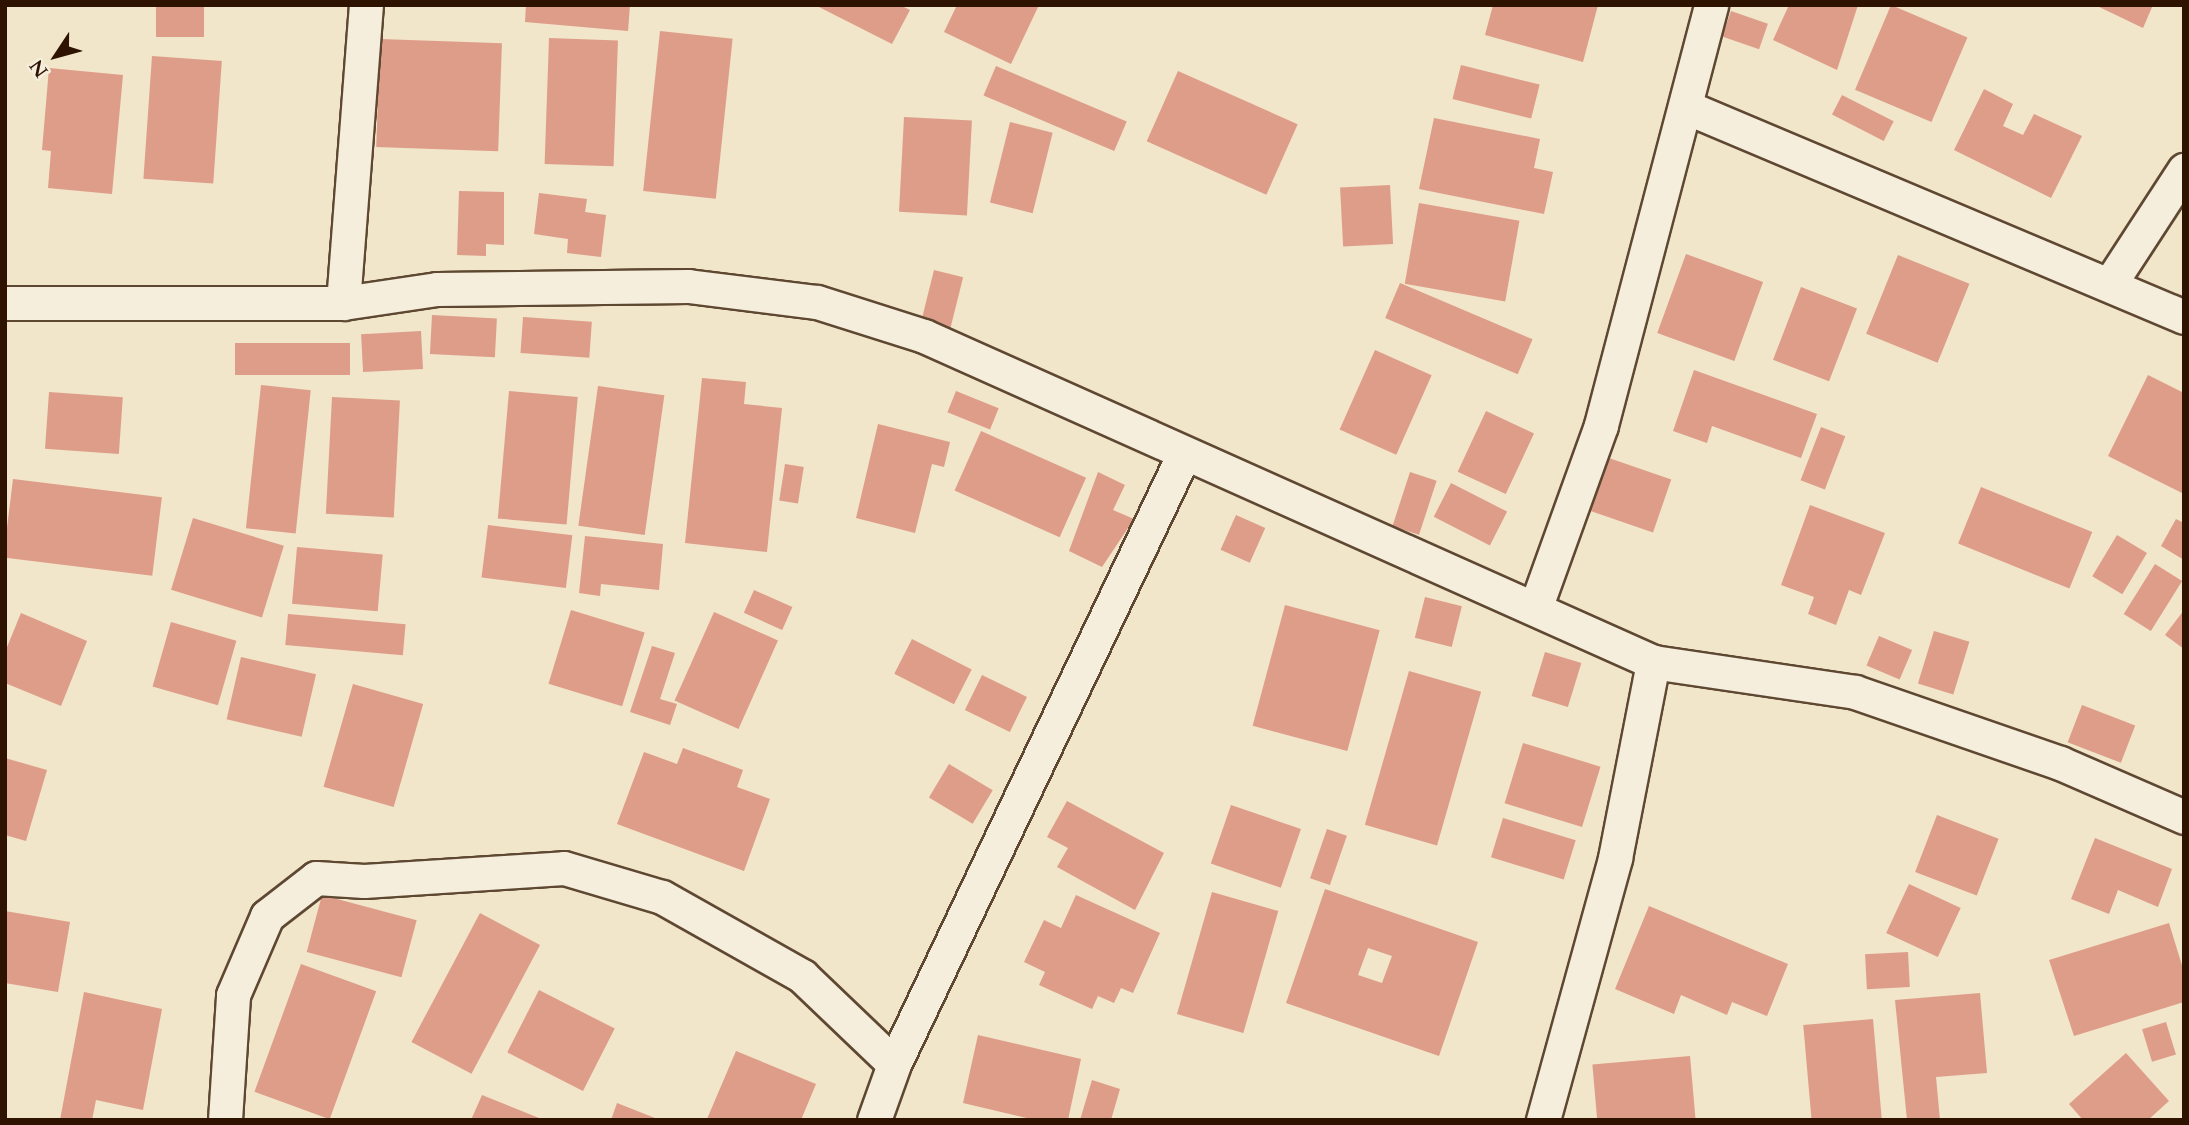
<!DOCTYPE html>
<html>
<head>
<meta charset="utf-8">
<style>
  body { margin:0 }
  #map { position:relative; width:2189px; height:1125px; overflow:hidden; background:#f1e5ca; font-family:Cardo,serif }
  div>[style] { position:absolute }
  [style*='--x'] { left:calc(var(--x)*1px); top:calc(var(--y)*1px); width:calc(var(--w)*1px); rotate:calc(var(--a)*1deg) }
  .building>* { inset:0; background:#de9d89; transform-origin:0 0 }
  .roads { filter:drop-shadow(2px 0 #5f4832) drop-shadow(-2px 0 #5f4832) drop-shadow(0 2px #5f4832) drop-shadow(0 -2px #5f4832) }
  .minor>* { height:33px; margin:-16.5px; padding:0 16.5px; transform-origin:16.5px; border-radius:16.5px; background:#f6eedd }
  span { translate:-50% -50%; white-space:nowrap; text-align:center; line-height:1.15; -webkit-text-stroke:6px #f6eedd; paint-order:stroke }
  .frame { position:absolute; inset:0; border:7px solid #2e1300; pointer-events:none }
  .north { position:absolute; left:21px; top:21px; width:70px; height:70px; -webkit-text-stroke:5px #f6eedd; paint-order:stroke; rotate:234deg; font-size:19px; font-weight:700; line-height:28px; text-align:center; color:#2e1300 }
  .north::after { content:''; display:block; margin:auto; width:24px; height:32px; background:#2e1300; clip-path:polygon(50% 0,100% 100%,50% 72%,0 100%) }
</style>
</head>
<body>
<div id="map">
  <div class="building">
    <i style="left:156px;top:5px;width:48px;height:32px"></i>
    <i style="clip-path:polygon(526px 5px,630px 5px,628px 31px,525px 22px)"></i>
    <i style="clip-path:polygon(815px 5px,900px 5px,910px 10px,892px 44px)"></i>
    <i style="clip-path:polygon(957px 5px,1039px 5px,1011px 64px,944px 32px)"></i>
    <i style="clip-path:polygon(1493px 5px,1598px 5px,1583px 62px,1485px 35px)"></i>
    <i style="clip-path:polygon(1789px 5px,1858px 5px,1837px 70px,1773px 40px)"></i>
    <i style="left:1891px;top:5px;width:83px;height:92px;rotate:23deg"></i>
    <i style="clip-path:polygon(2095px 5px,2153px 5px,2143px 28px)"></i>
    <i style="left:1731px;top:11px;width:39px;height:27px;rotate:19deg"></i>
    <i style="left:660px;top:31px;width:73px;height:161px;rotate:6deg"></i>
    <i style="left:549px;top:38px;width:69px;height:126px;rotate:2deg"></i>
    <i style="left:380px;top:39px;width:122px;height:108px;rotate:2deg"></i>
    <i style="left:152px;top:56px;width:70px;height:123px;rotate:4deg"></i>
    <i style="left:1461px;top:65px;width:81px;height:35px;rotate:14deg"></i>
    <i style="left:996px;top:66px;width:142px;height:32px;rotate:23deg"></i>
    <i style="clip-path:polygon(49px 68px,123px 75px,112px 194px,48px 188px,51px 151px,42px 150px)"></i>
    <i style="left:1178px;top:71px;width:131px;height:77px;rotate:24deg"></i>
    <i style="clip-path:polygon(1984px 89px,2013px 104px,2003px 126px,2023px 135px,2034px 114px,2082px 136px,2051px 198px,1954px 150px)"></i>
    <i style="left:1842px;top:95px;width:58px;height:22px;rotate:27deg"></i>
    <i style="left:904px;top:117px;width:68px;height:95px;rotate:3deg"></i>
    <i style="clip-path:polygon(1434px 118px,1540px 139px,1534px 168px,1553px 172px,1544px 214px,1419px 189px)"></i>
    <i style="left:1010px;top:122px;width:44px;height:83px;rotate:14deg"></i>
    <i style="left:1390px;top:185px;width:59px;height:50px;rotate:87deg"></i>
    <i style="clip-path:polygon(459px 191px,504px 192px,504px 245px,486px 244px,486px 256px,457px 255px)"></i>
    <i style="clip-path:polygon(539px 193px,587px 199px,585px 212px,606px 215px,601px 257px,567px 253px,568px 239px,534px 234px)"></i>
    <i style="left:1419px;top:203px;width:102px;height:82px;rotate:10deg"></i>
    <i style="left:1686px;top:254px;width:82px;height:84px;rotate:20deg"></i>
    <i style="left:1898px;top:255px;width:77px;height:85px;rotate:22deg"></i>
    <i style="left:934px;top:270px;width:30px;height:53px;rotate:14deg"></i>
    <i style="left:1400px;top:283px;width:144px;height:38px;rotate:23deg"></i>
    <i style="left:1801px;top:287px;width:60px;height:78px;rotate:21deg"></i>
    <i style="left:432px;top:315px;width:65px;height:39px;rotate:3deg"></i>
    <i style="left:523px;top:317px;width:69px;height:36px;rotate:4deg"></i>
    <i style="left:421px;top:331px;width:38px;height:60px;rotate:87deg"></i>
    <i style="left:350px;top:343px;width:32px;height:115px;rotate:90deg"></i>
    <i style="left:1375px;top:350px;width:62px;height:87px;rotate:24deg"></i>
    <i style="clip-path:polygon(1694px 370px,1817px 414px,1801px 458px,1712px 426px,1707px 443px,1673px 431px)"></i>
    <i style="clip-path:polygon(2148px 375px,2184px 393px,2182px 493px,2108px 456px)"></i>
    <i style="clip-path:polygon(702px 378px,746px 382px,744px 404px,782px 408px,767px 552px,685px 543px)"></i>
    <i style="left:261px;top:385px;width:50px;height:144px;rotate:6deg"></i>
    <i style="left:598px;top:386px;width:67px;height:141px;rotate:8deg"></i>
    <i style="left:509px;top:391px;width:69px;height:128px;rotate:5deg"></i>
    <i style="left:956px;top:391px;width:46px;height:23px;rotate:22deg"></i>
    <i style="left:49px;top:392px;width:74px;height:57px;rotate:4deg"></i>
    <i style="left:332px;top:397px;width:68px;height:117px;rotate:3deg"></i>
    <i style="left:1486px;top:411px;width:53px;height:67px;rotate:25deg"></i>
    <i style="clip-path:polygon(878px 424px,950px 442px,944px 467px,932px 464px,915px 533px,856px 518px)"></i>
    <i style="left:1821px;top:427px;width:26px;height:57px;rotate:21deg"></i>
    <i style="left:981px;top:431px;width:115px;height:65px;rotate:24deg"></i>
    <i style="left:1606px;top:457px;width:69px;height:56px;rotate:19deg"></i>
    <i style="left:785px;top:464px;width:19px;height:37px;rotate:9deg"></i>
    <i style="clip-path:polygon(1098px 472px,1125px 485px,1113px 510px,1134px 519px,1102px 567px,1069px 551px)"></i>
    <i style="left:1410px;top:472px;width:28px;height:57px;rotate:18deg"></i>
    <i style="left:13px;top:479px;width:150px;height:79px;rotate:7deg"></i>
    <i style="left:1451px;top:483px;width:63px;height:38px;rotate:27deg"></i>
    <i style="left:1981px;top:487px;width:120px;height:61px;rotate:22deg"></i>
    <i style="clip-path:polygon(1810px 505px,1885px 533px,1861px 595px,1849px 590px,1836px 625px,1808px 614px,1814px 597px,1781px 585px)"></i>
    <i style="left:1236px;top:515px;width:32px;height:38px;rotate:24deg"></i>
    <i style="left:193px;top:518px;width:95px;height:75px;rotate:17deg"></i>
    <i style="clip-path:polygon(2176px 519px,2184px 523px,2184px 560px,2161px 546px)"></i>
    <i style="left:488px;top:525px;width:85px;height:53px;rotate:7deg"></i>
    <i style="left:2117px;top:535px;width:35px;height:48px;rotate:31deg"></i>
    <i style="clip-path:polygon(585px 536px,663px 544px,659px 590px,601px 584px,600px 596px,579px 593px)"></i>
    <i style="left:297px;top:547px;width:86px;height:57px;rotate:5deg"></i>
    <i style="left:2155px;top:564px;width:32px;height:59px;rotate:32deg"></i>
    <i style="left:754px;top:590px;width:42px;height:25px;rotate:24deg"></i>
    <i style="left:1425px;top:597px;width:38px;height:42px;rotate:14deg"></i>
    <i style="left:1285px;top:605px;width:98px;height:125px;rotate:15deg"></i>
    <i style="left:571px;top:610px;width:77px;height:77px;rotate:17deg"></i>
    <i style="clip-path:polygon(2184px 610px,2184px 649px,2165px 635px)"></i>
    <i style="left:714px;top:612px;width:70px;height:97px;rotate:24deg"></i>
    <i style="clip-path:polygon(21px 613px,87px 641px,61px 706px,5px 683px,5px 652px)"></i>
    <i style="left:288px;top:614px;width:118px;height:31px;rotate:5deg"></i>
    <i style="left:171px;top:622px;width:68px;height:67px;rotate:16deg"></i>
    <i style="left:1934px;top:631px;width:37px;height:55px;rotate:17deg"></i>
    <i style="left:1879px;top:636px;width:36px;height:32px;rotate:23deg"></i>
    <i style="left:912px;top:639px;width:67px;height:39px;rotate:27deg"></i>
    <i style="clip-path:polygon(652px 646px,675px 653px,660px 699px,677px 704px,670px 725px,630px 712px)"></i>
    <i style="left:1545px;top:652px;width:38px;height:46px;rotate:17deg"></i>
    <i style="left:241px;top:657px;width:77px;height:64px;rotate:13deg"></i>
    <i style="left:1409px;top:671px;width:75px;height:160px;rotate:16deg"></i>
    <i style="left:982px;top:675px;width:50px;height:39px;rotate:26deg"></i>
    <i style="left:353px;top:684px;width:73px;height:107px;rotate:16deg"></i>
    <i style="left:2082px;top:705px;width:57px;height:40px;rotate:21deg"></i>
    <i style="left:1523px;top:743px;width:81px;height:63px;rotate:17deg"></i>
    <i style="clip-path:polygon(683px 748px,743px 770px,737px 787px,770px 799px,744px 871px,617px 824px,644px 752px,677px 764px)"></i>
    <i style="clip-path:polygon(5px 758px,47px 770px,26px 841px,5px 835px)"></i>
    <i style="left:949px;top:764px;width:51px;height:39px;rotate:31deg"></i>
    <i style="clip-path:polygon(1067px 801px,1164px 853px,1135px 910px,1057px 867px,1068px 848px,1047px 837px)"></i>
    <i style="left:1231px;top:805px;width:74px;height:62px;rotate:19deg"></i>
    <i style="left:1937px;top:815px;width:66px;height:61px;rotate:21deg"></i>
    <i style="left:1503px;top:818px;width:76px;height:41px;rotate:17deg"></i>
    <i style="left:1327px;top:829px;width:21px;height:52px;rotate:19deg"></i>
    <i style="clip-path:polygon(2095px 838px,2172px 869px,2158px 907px,2118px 890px,2109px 914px,2071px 899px)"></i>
    <i style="left:1909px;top:884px;width:57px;height:54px;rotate:25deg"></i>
    <i style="clip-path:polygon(evenodd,1325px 889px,1478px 942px,1439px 1056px,1286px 1003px,1325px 889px,1368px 948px,1392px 956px,1382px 983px,1358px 975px,1368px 948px)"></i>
    <i style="left:1212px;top:892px;width:69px;height:127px;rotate:16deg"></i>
    <i style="left:322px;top:895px;width:98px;height:59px;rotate:15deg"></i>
    <i style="clip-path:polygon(1076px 895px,1160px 933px,1133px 993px,1121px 988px,1114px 1003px,1098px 996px,1092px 1009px,1039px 985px,1045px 972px,1024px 962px,1044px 920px,1061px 928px)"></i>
    <i style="clip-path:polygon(1649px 906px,1788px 964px,1767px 1016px,1732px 1002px,1727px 1015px,1681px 995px,1674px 1014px,1615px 989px)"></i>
    <i style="clip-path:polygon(5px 911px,70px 922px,58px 992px,5px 983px)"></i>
    <i style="left:480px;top:913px;width:68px;height:146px;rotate:28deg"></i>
    <i style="clip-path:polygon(2169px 923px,2184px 972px,2184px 1002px,2074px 1036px,2049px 960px)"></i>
    <i style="left:1908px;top:952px;width:35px;height:43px;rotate:87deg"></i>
    <i style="left:301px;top:964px;width:80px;height:136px;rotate:20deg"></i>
    <i style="left:539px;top:990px;width:85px;height:70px;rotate:27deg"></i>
    <i style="clip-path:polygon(84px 992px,162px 1009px,143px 1110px,96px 1100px,92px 1120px,60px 1120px)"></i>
    <i style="clip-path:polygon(1980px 993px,1987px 1073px,1936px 1077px,1940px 1120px,1907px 1120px,1895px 1000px)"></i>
    <i style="left:1873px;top:1019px;width:101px;height:70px;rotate:85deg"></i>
    <i style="left:2166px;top:1022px;width:34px;height:25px;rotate:73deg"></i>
    <i style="clip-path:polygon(978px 1035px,1081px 1059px,1068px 1120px,1035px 1120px,963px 1103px)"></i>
    <i style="clip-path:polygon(736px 1051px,816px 1084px,801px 1120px,707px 1119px)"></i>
    <i style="clip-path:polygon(2126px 1053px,2169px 1101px,2148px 1120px,2083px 1120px,2069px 1104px)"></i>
    <i style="left:1690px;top:1056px;width:64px;height:98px;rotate:85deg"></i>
    <i style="clip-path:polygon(1092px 1080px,1120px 1089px,1111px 1120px,1080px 1120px)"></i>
    <i style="clip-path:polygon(482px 1095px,544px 1120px,471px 1120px)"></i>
    <i style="clip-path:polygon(617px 1103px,660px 1120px,611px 1120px)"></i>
  </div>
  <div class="roads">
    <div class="minor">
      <i style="--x:1686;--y:107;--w:540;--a:22.86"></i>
      <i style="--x:2111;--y:282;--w:134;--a:-56.9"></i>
      <i style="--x:5;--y:303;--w:338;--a:0"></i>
      <i style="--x:343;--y:303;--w:95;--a:-8.5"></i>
      <i style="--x:437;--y:289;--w:251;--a:-0.7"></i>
      <i style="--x:688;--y:286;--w:130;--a:7.1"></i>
      <i style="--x:817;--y:302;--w:112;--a:17.6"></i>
      <i style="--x:924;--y:336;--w:799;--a:24.09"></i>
      <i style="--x:1653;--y:662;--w:204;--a:8.4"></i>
      <i style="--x:1855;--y:692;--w:217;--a:19.1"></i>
      <i style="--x:2060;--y:763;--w:135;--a:23.5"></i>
      <i style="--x:343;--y:303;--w:299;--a:-85.6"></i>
      <i style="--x:1536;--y:606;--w:192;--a:-70.2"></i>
      <i style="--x:1601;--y:425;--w:434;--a:-75.3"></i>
      <i style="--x:225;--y:1120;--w:125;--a:-86.3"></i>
      <i style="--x:233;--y:995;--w:86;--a:-66.7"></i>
      <i style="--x:267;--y:916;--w:62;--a:-37.8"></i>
      <i style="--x:316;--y:878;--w:48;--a:3.6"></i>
      <i style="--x:364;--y:881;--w:200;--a:-3.7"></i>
      <i style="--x:564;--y:868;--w:102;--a:16.5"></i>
      <i style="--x:662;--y:897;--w:161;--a:29.4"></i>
      <i style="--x:802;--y:976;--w:127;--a:43.7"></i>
      <i style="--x:874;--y:1120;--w:59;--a:-70.3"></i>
      <i style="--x:894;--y:1064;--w:673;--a:-64.58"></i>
      <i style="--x:1543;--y:1120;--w:272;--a:-74.6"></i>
      <i style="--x:1615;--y:858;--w:200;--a:-79"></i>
    </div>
  </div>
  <div class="frame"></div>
  <div class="north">N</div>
</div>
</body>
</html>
